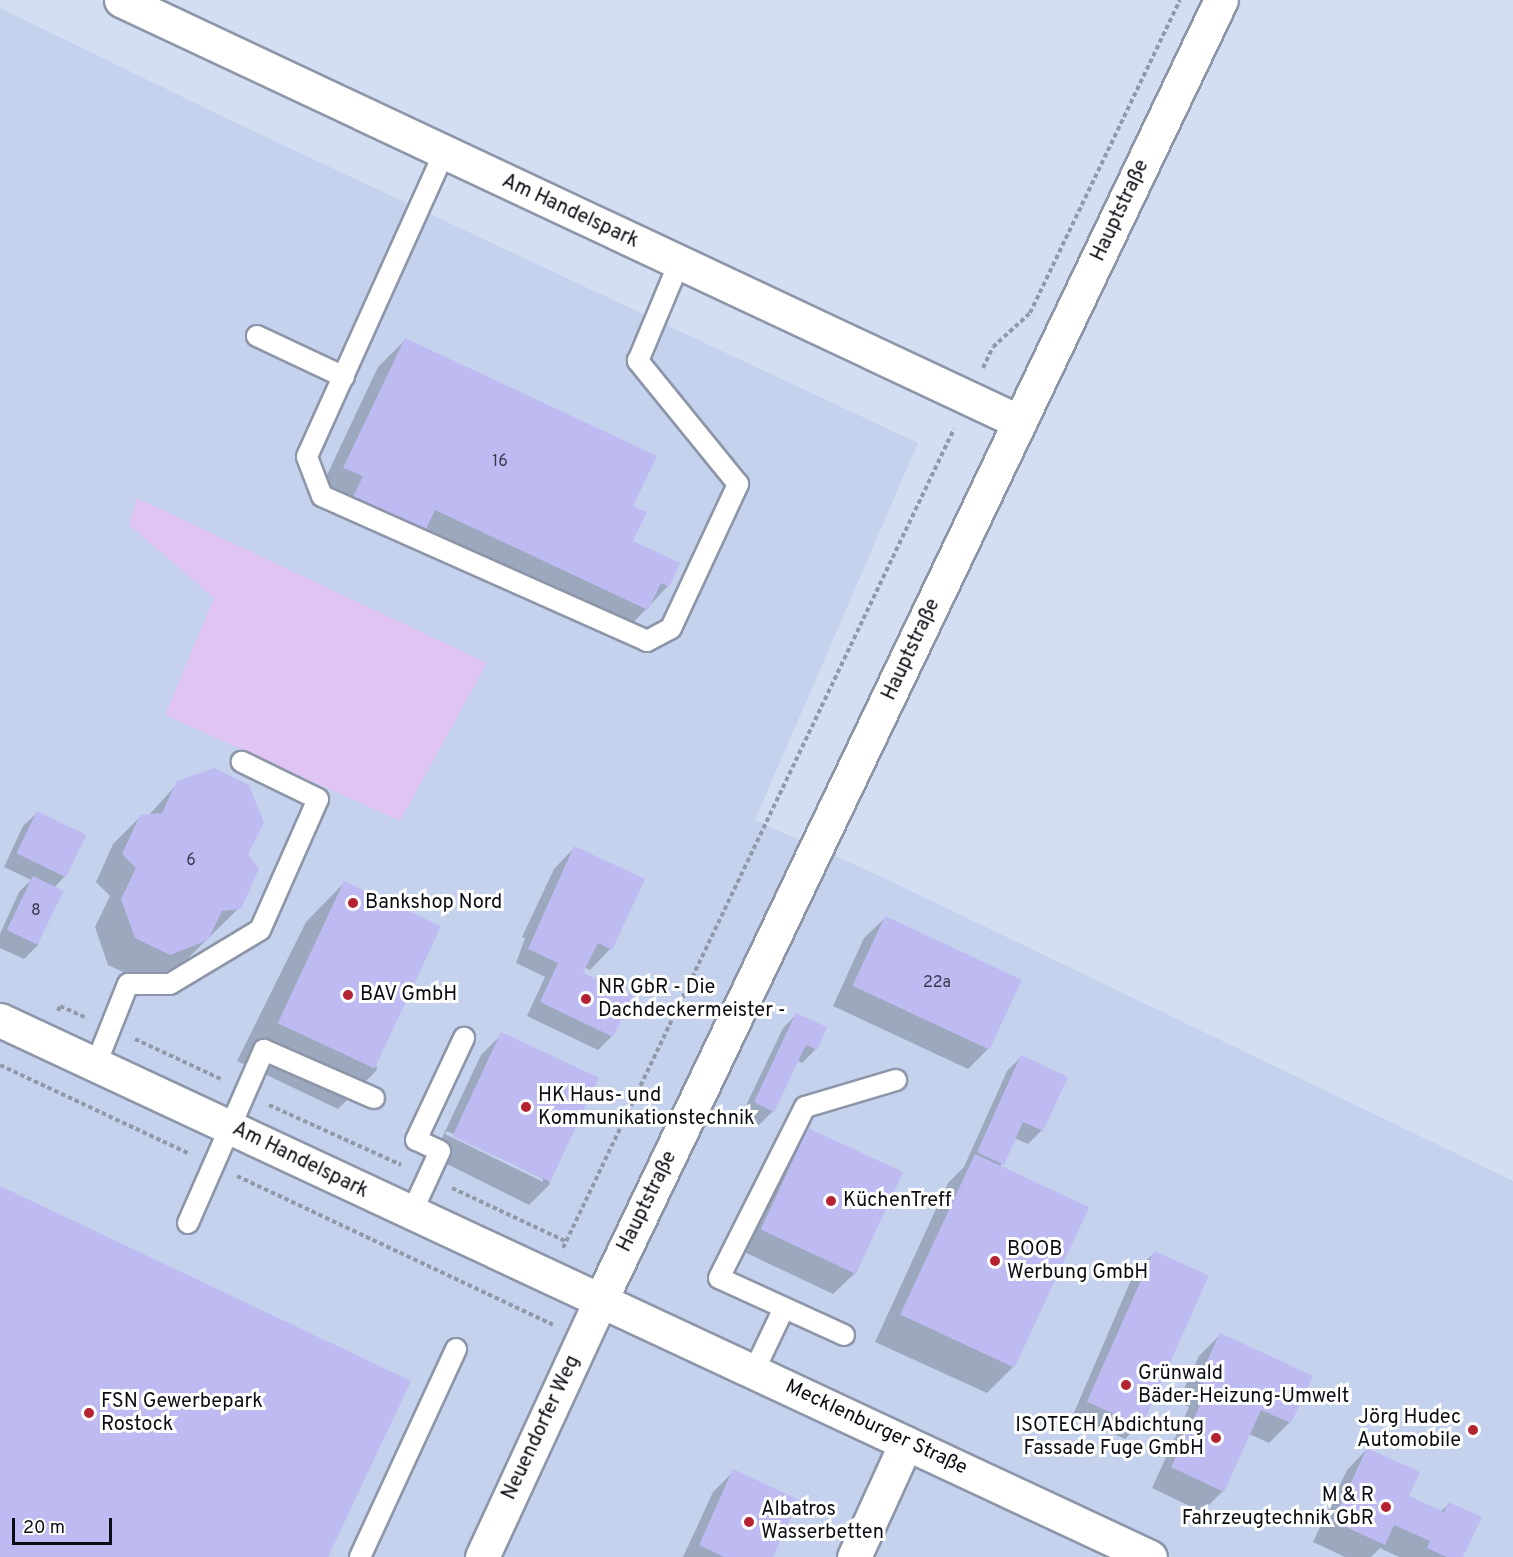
<!DOCTYPE html>
<html>
<head>
<meta charset="utf-8">
<style>
  body { margin:0 }
  #map { position:relative; width:1513px; height:1557px; overflow:hidden; background:#d4def3; font-family:Overpass,sans-serif }
  div>[style] { position:absolute }
  [style*='--x'] { left:calc(var(--x)*1px); top:calc(var(--y)*1px); width:calc(var(--w)*1px); rotate:calc(var(--a)*1deg) }
  .built>* { inset:0; background:#c4d2ed }
  .green>* { inset:0; background:#e0c4f4 }
  .shadow>* { inset:0; background:#0003 }
  .building>* { inset:0; background:#bebaf2; transform-origin:0 0 }
  .path>* { height:4px; margin-top:-2px; transform-origin:0; background:repeating-linear-gradient(90deg,#9199a9 0 4.5px,transparent 0 7.5px) }
  .roads { filter:drop-shadow(2px 0 #8d96a9) drop-shadow(-2px 0 #8d96a9) drop-shadow(0 2px #8d96a9) drop-shadow(0 -2px #8d96a9) }
  .service>* { height:20px; margin:-10px; padding:0 10px; transform-origin:10px; border-radius:10px; background:#fff }
  .minor>* { height:33px; margin:-16.5px; padding:0 16.5px; transform-origin:16.5px; border-radius:16.5px; background:#fff }
  .dots>* { width:16px; height:16px; translate:-50% -50%; box-sizing:border-box; border:3px solid #fff; border-radius:50% }
  span { translate:-50% -50%; white-space:nowrap; text-align:center; line-height:1.15; -webkit-text-stroke:6px #fff; paint-order:stroke }
  .number-label { font-size:16px; color:#37384b }
  .number-label span { -webkit-text-stroke-width:0 }
  .street-label { font-size:20px; color:#0a0d13 }
  .poi-label { font-size:20px; color:#0a0d13 }
  .left { translate:0 -50%; text-align:left }
  .right { translate:-100% -50%; text-align:right }
  .scale { position:absolute; left:12px; top:1518px; width:100px; height:27px; box-sizing:border-box; border:3px solid #0a0d13; border-top:0; padding-left:8px; font-size:18px; line-height:21px; white-space:nowrap; color:#0a0d13; -webkit-text-stroke:4px #fff; paint-order:stroke }
</style>
</head>
<body>
<div id="map">
  <div class="built">
    <i style="clip-path:polygon(0 8px,234px 122px,918px 443px,755px 820px,882px 877px,1513px 1181px,1513px 1557px,0 1557px)"></i>
  </div>
  <div class="green">
    <i style="clip-path:polygon(137px 498px,487px 663px,400px 821px,165px 715px,214px 598px,129px 525px)"></i>
  </div>
  <div class="shadow">
    <i style="clip-path:polygon(405px 340px,631px 506px,631px 542px,668px 586px,633px 623px,581px 598px,567px 612px,317px 496px,378px 367px)"></i>
    <i style="clip-path:polygon(178px 783px,247px 855px,239px 908px,179px 967px,142px 981px,108px 965px,95px 927px,110px 896px,96px 882px,113px 844px,141px 816px,148px 816px)"></i>
    <i style="clip-path:polygon(37px 813px,85px 836px,65px 876px,54px 888px,38px 945px,24px 959px,0 948px,0 934px,19px 892px,31px 880px,4px 867px,23px 826px)"></i>
    <i style="clip-path:polygon(574px 848px,610px 949px,590px 970px,584px 967px,581px 974px,612px 1036px,598px 1050px,527px 1016px,545px 977px,516px 963px,525px 938px,522px 937px,554px 869px)"></i>
    <i style="clip-path:polygon(344px 883px,377px 1070px,338px 1109px,237px 1061px,306px 922px)"></i>
    <i style="clip-path:polygon(885px 918px,989px 1048px,968px 1069px,833px 1006px,864px 938px)"></i>
    <i style="clip-path:polygon(796px 1015px,816px 1049px,802px 1063px,797px 1060px,773px 1111px,759px 1125px,741px 1116px,783px 1028px)"></i>
    <i style="clip-path:polygon(evenodd,502px 1034px,550px 1184px,529px 1205px,433px 1157px,481px 1055px,502px 1034px,447px 1131px,543px 1179px,543px 1182px,445px 1134px,447px 1131px)"></i>
    <i style="clip-path:polygon(1021px 1057px,1042px 1130px,1028px 1144px,1014px 1138px,1000px 1167px,1014px 1366px,987px 1393px,875px 1342px,948px 1183px,964px 1167px,1007px 1071px)"></i>
    <i style="clip-path:polygon(808px 1130px,854px 1274px,833px 1294px,740px 1250px,788px 1150px)"></i>
    <i style="clip-path:polygon(1155px 1252px,1207px 1276px,1138px 1426px,1125px 1439px,1073px 1415px,1134px 1273px)"></i>
    <i style="clip-path:polygon(1220px 1335px,1290px 1422px,1269px 1443px,1249px 1434px,1223px 1491px,1202px 1512px,1152px 1488px,1189px 1407px,1178px 1402px,1199px 1356px)"></i>
    <i style="clip-path:polygon(1367px 1449px,1407px 1496px,1440px 1512px,1449px 1504px,1462px 1557px,1399px 1557px,1380px 1548px,1371px 1557px,1345px 1557px,1313px 1542px,1347px 1470px)"></i>
    <i style="clip-path:polygon(734px 1471px,771px 1557px,683px 1557px,713px 1492px)"></i>
  </div>
  <div class="building">
    <i style="clip-path:polygon(405px 338px,657px 456px,633px 506px,647px 512px,633px 541px,680px 563px,669px 587px,661px 583px,648px 610px,435px 510px,425px 531px,353px 497px,363px 476px,343px 468px)"></i>
    <i style="clip-path:polygon(214px 768px,249px 785px,264px 823px,248px 854px,259px 869px,241px 909px,222px 911px,208px 940px,170px 955px,135px 938px,121px 899px,136px 868px,122px 854px,140px 815px,162px 813px,177px 781px)"></i>
    <i style="left:37px;top:811px;width:55px;height:47px;rotate:26deg"></i>
    <i style="clip-path:polygon(574px 846px,645px 879px,612px 950px,598px 943px,583px 973px,633px 996px,613px 1037px,540px 1002px,558px 963px,528px 949px)"></i>
    <i style="left:33px;top:876px;width:34px;height:60px;rotate:26deg"></i>
    <i style="left:344px;top:881px;width:107px;height:157px;rotate:25deg"></i>
    <i style="left:885px;top:916px;width:151px;height:77px;rotate:25deg"></i>
    <i style="clip-path:polygon(796px 1013px,827px 1027px,817px 1050px,806px 1045px,774px 1112px,754px 1102px)"></i>
    <i style="left:501px;top:1032px;width:108px;height:115px;rotate:25deg"></i>
    <i style="clip-path:polygon(1021px 1055px,1068px 1077px,1043px 1131px,1023px 1122px,1004px 1165px,977px 1152px)"></i>
    <i style="left:808px;top:1128px;width:105px;height:112px;rotate:25deg"></i>
    <i style="left:975px;top:1154px;width:126px;height:177px;rotate:25deg"></i>
    <i style="clip-path:polygon(0 1186px,411px 1381px,328px 1557px,0 1557px)"></i>
    <i style="left:1154px;top:1251px;width:60px;height:165px;rotate:24deg"></i>
    <i style="clip-path:polygon(1220px 1333px,1313px 1376px,1291px 1423px,1261px 1410px,1224px 1492px,1171px 1467px,1209px 1386px,1198px 1381px)"></i>
    <i style="clip-path:polygon(1367px 1448px,1420px 1472px,1409px 1496px,1444px 1512px,1448px 1502px,1482px 1517px,1463px 1557px,1447px 1557px,1427px 1548px,1430px 1541px,1394px 1525px,1385px 1545px,1333px 1521px)"></i>
    <i style="clip-path:polygon(733px 1469px,799px 1500px,773px 1557px,724px 1557px,699px 1545px)"></i>
  </div>
  <div class="path">
    <i style="--x:983;--y:368;--w:23;--a:-65"></i>
    <i style="--x:993;--y:347;--w:50;--a:-42.6"></i>
    <i style="--x:1030;--y:313;--w:347;--a:-64.4"></i>
    <i style="--x:58;--y:1011;--w:5;--a:-68"></i>
    <i style="--x:60;--y:1006;--w:30;--a:24"></i>
    <i style="--x:135;--y:1039;--w:97;--a:25"></i>
    <i style="--x:0;--y:1065;--w:210;--a:25.1"></i>
    <i style="--x:269;--y:1105;--w:145;--a:24.4"></i>
    <i style="--x:237;--y:1176;--w:349;--a:25.2"></i>
    <i style="--x:452;--y:1188;--w:125;--a:25.1"></i>
    <i style="--x:563;--y:1248;--w:908;--a:-64.48"></i>
  </div>
  <div class="roads">
    <div class="service">
      <i style="--x:444;--y:153;--w:333;--a:114.3"></i>
      <i style="--x:307;--y:457;--w:42;--a:69"></i>
      <i style="--x:322;--y:496;--w:356;--a:24"></i>
      <i style="--x:647;--y:641;--w:27;--a:-28"></i>
      <i style="--x:671;--y:628;--w:159;--a:-65"></i>
      <i style="--x:738;--y:484;--w:159;--a:-129.1"></i>
      <i style="--x:638;--y:361;--w:106;--a:-67.3"></i>
      <i style="--x:257;--y:336;--w:96;--a:25.2"></i>
      <i style="--x:96;--y:1064;--w:86;--a:-68.2"></i>
      <i style="--x:128;--y:984;--w:42;--a:0"></i>
      <i style="--x:170;--y:984;--w:105;--a:-31"></i>
      <i style="--x:260;--y:930;--w:143;--a:-66.1"></i>
      <i style="--x:318;--y:799;--w:85;--a:-154"></i>
      <i style="--x:411;--y:1214;--w:69;--a:-65.3"></i>
      <i style="--x:440;--y:1151;--w:26;--a:-155"></i>
      <i style="--x:416;--y:1140;--w:113;--a:-64.8"></i>
      <i style="--x:188;--y:1223;--w:189;--a:-66.3"></i>
      <i style="--x:264;--y:1050;--w:120;--a:23.6"></i>
      <i style="--x:844;--y:1335;--w:137;--a:-155.5"></i>
      <i style="--x:719;--y:1278;--w:191;--a:-63.3"></i>
      <i style="--x:805;--y:1107;--w:95;--a:-16.5"></i>
      <i style="--x:754;--y:1371;--w:70;--a:-64.5"></i>
      <i style="--x:360;--y:1557;--w:229;--a:-65.2"></i>
    </div>
    <div class="minor">
      <i style="--x:121;--y:0;--w:993;--a:25.15"></i>
      <i style="--x:0;--y:1020;--w:1269;--a:25.03"></i>
      <i style="--x:482;--y:1557;--w:284;--a:-65.2"></i>
      <i style="--x:601;--y:1299;--w:1439;--a:-64.49"></i>
      <i style="--x:854;--y:1557;--w:125;--a:-65.5"></i>
    </div>
  </div>
  <div class="dots">
    <i style="left:353px;top:903px;background:#b52333"></i>
    <i style="left:348px;top:995px;background:#b52333"></i>
    <i style="left:586px;top:999px;background:#b52333"></i>
    <i style="left:526px;top:1107px;background:#b52333"></i>
    <i style="left:831px;top:1201px;background:#b52333"></i>
    <i style="left:995px;top:1261px;background:#b52333"></i>
    <i style="left:1126px;top:1385px;background:#b52333"></i>
    <i style="left:89px;top:1413px;background:#b52333"></i>
    <i style="left:1473px;top:1430px;background:#b52333"></i>
    <i style="left:1216px;top:1438px;background:#b52333"></i>
    <i style="left:1386px;top:1507px;background:#b52333"></i>
    <i style="left:749px;top:1522px;background:#b52333"></i>
  </div>
  <div class="number-label">
    <span style="left:500px;top:462px">16</span>
    <span style="left:191px;top:861px">6</span>
    <span style="left:36px;top:911px">8</span>
    <span style="left:937px;top:983px">22a</span>
  </div>
  <div class="street-label">
    <span style="left:1121px;top:211px;rotate:-65deg">Hauptstraße</span>
    <span style="left:570px;top:212px;rotate:25deg">Am Handelspark</span>
    <span style="left:912px;top:650px;rotate:-65deg">Hauptstraße</span>
    <span style="left:300px;top:1161px;rotate:26deg">Am Handelspark</span>
    <span style="left:648px;top:1202px;rotate:-64deg">Hauptstraße</span>
    <span style="left:542px;top:1428px;rotate:-65deg">Neuendorfer Weg</span>
    <span style="left:876px;top:1428px;rotate:25deg">Mecklenburger Straße</span>
  </div>
  <div class="poi-label">
    <span class="left" style="left:365px;top:903px">Bankshop Nord</span>
    <span class="left" style="left:598px;top:1000px">NR GbR - Die<br>Dachdeckermeister -</span>
    <span class="left" style="left:360px;top:995px">BAV GmbH</span>
    <span class="left" style="left:538px;top:1108px">HK Haus- und<br>Kommunikationstechnik</span>
    <span class="left" style="left:843px;top:1201px">KüchenTreff</span>
    <span class="left" style="left:1007px;top:1262px">BOOB<br>Werbung GmbH</span>
    <span class="left" style="left:1138px;top:1386px">Grünwald<br>Bäder-Heizung-Umwelt</span>
    <span class="left" style="left:101px;top:1414px">FSN Gewerbepark<br>Rostock</span>
    <span class="right" style="left:1461px;top:1430px">Jörg Hudec<br>Automobile</span>
    <span class="right" style="left:1204px;top:1438px">ISOTECH Abdichtung<br>Fassade Fuge GmbH</span>
    <span class="right" style="left:1374px;top:1508px">M &amp; R<br>Fahrzeugtechnik GbR</span>
    <span class="left" style="left:761px;top:1522px">Albatros<br>Wasserbetten</span>
  </div>
  <div class="scale">20 m</div>
</div>
</body>
</html>
